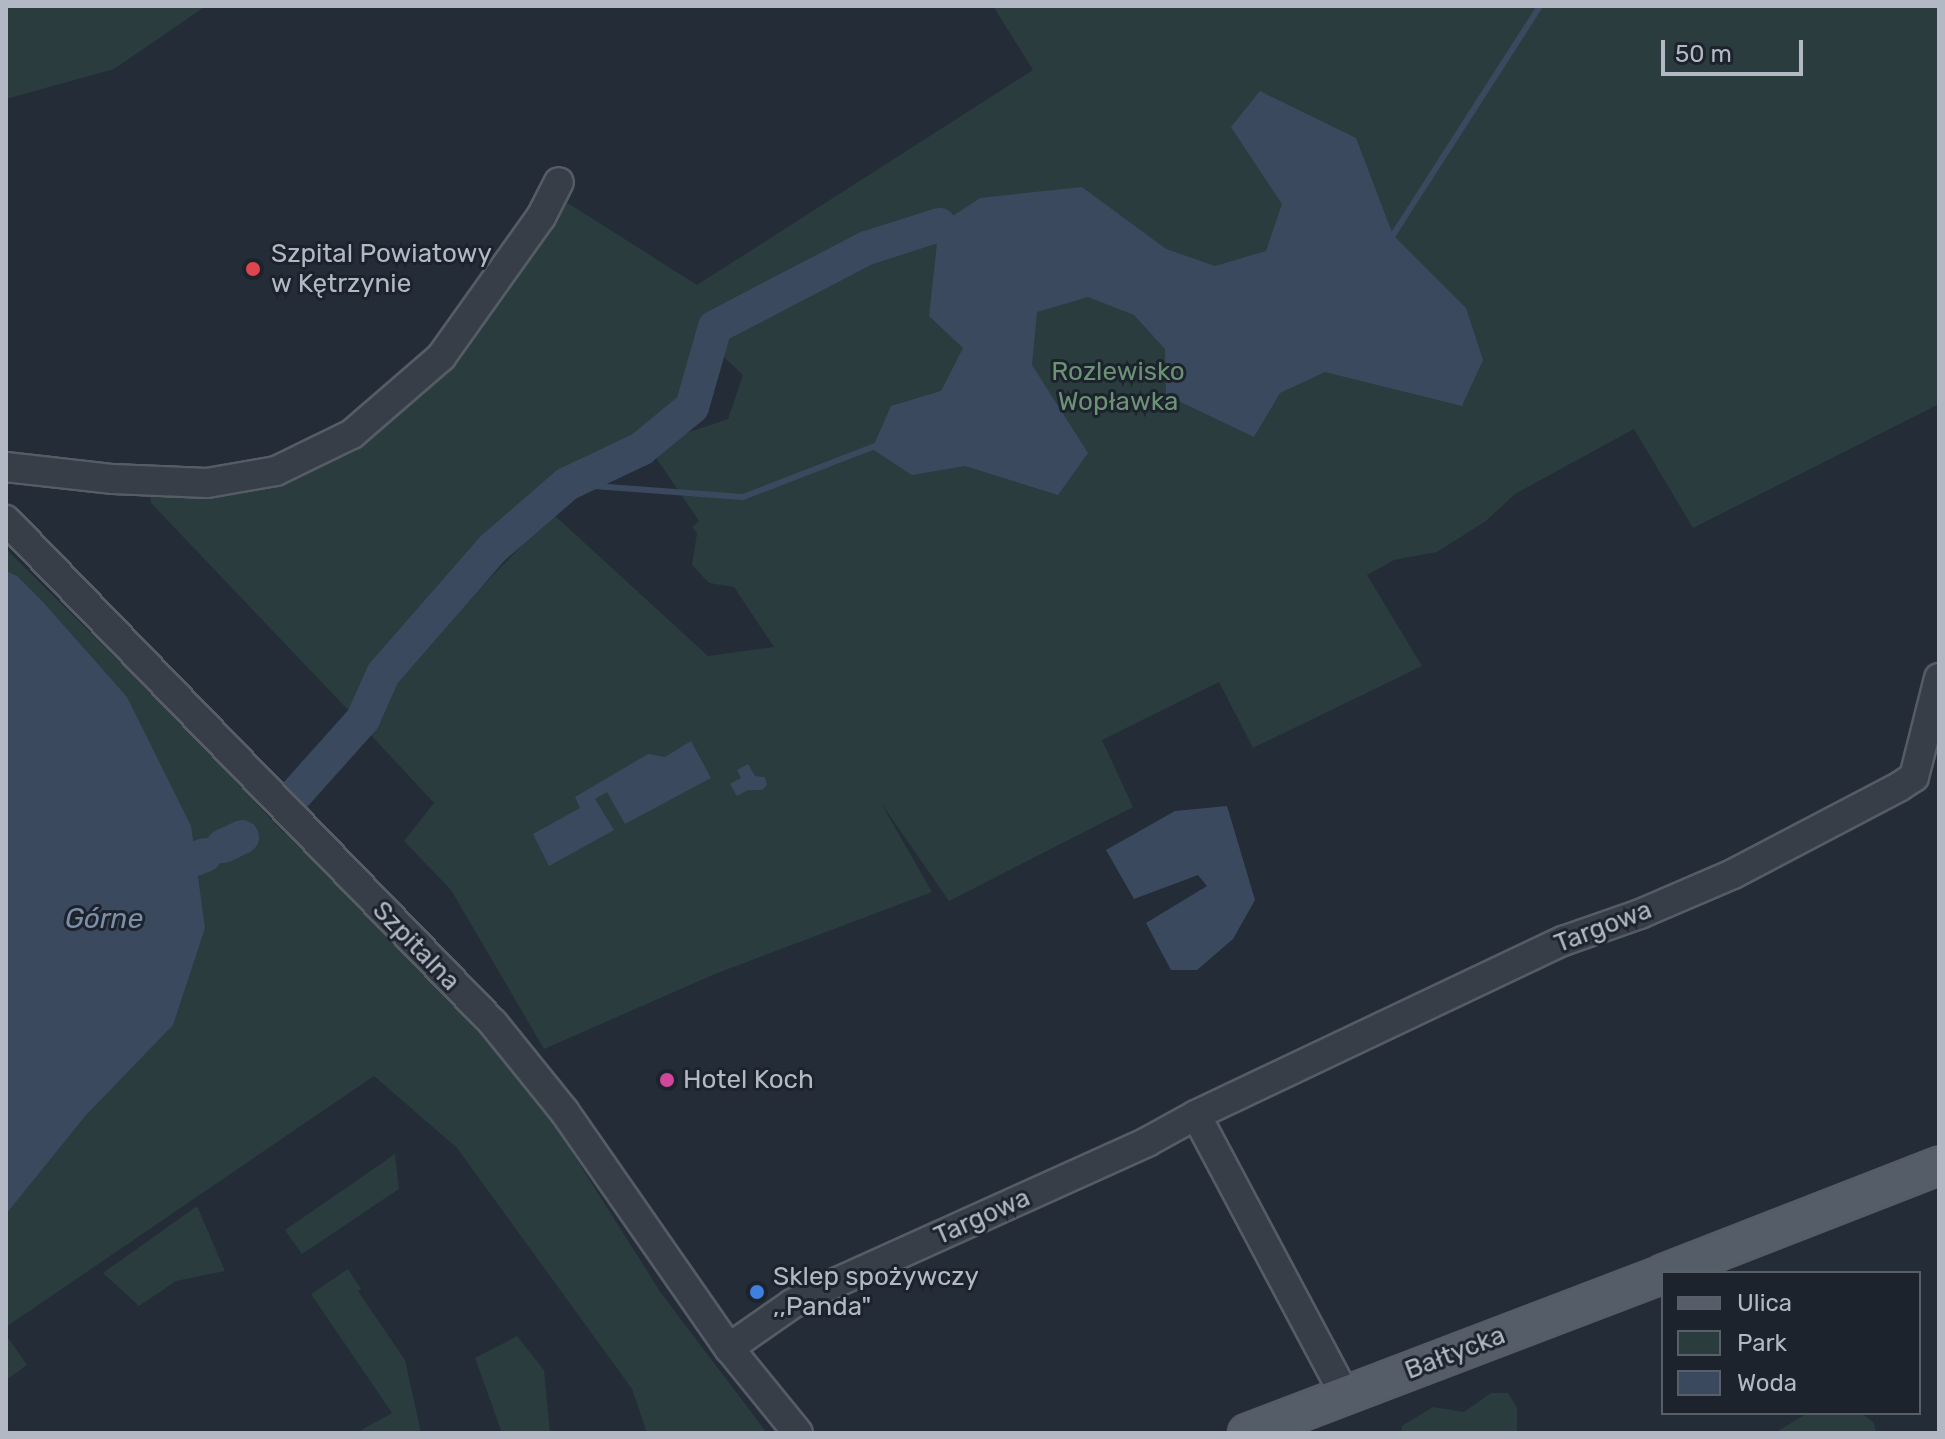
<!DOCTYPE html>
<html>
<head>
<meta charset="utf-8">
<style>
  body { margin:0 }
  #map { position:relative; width:1945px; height:1439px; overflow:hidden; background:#242c37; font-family:Rubik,sans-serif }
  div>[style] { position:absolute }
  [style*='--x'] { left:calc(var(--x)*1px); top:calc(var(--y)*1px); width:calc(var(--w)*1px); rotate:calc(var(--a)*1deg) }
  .green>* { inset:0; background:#2a3c3d }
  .water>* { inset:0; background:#3b495f }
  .stream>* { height:6px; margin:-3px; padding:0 3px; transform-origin:3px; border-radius:3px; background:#3b495f }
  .river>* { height:34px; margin:-17px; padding:0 17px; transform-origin:17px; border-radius:17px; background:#3b495f }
  .roads { filter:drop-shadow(2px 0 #555c66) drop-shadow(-2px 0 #555c66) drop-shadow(0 2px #555c66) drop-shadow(0 -2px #555c66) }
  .minor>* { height:28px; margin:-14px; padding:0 14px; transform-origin:14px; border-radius:14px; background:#373e48 }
  .major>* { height:36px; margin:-18px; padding:0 18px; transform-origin:18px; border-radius:18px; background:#555d68 }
  .dots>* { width:22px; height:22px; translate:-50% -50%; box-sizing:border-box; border:4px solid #1d232d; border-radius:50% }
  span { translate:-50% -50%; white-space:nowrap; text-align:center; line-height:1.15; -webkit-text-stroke:6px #1d232d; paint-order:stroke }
  .poi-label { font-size:26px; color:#b2b9c4 }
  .left { translate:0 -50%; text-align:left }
  .park-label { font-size:26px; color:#6c9276 }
  .street-label { font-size:26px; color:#b2b9c4 }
  .water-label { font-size:28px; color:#7d8ea9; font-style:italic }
  .frame { position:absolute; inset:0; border:8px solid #b2b9c4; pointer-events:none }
  .legend { position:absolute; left:1661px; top:1271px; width:260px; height:144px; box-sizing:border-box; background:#1d232d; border:2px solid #595f69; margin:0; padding:10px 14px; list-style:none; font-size:24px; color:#b2b9c4 }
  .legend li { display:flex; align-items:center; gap:16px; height:40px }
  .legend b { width:40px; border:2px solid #595f69 }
  .scale { position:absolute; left:1661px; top:40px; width:142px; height:36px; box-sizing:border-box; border:4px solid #b2b9c4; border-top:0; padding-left:10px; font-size:24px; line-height:28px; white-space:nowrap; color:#b2b9c4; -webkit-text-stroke:6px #1d232d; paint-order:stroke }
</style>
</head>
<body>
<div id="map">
  <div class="green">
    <i style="clip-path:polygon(6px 6px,206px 6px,114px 69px,6px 99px)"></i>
    <i style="clip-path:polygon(993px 6px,1939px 6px,1939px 404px,1693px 528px,1634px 429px,1515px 494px,1486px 521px,1437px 552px,1394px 560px,1367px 575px,1422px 666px,1253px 748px,1219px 682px,1102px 740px,1133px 807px,949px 901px,881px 803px,932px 892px,715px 974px,544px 1049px,451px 890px,404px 841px,434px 803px,368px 732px,394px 676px,553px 514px,708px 656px,774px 647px,734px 587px,709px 583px,692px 565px,697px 533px,692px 527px,699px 521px,648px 446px,728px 419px,743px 375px,710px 344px,692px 407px,641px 449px,567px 484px,493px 548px,383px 674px,363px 719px,350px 712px,151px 503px,148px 474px,228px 475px,383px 414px,552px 193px,697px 285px,1033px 70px)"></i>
    <i style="clip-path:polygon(6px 549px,178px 719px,284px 833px,289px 825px,454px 984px,541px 1103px,661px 1293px,767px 1433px,647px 1433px,632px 1389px,457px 1148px,374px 1076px,6px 1327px)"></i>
    <i style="clip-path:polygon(395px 1154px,399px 1189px,302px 1254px,285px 1230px)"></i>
    <i style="clip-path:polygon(197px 1206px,225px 1271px,176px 1281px,139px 1306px,103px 1273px)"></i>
    <i style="clip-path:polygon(348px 1269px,361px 1289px,358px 1291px,405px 1360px,421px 1433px,356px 1433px,392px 1413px,311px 1294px)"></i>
    <i style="clip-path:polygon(517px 1336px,544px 1370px,550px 1433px,502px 1433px,475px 1358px)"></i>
    <i style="clip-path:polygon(9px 1339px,27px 1365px,6px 1380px,6px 1341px)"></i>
    <i style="clip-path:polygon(1491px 1393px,1508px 1393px,1517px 1408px,1517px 1433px,1401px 1433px,1402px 1426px,1433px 1407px,1464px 1412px)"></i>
    <i style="clip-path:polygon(1808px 1413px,1862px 1413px,1874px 1423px,1876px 1433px,1774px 1433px)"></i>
  </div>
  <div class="water">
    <i style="clip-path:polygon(1260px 91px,1356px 138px,1393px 235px,1466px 308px,1483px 360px,1462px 406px,1325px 372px,1280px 393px,1254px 437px,1166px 395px,1165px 349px,1134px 315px,1088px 297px,1037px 312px,1032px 365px,1088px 453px,1058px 495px,965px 466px,912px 475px,872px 449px,891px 406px,941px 391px,963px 348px,929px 316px,939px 225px,980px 198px,1082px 187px,1166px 249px,1215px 266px,1266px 251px,1282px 204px,1231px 127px)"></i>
    <i style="clip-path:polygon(6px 571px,17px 576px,43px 602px,127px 697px,191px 826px,205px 928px,173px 1025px,86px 1115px,6px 1214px)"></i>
    <i style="clip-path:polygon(691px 741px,711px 778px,625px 824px,607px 792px,595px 799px,614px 830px,549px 866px,533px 834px,580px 808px,575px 797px,648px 754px,665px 757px)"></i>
    <i style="clip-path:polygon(748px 764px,755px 776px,765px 777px,767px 785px,762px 790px,748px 790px,737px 796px,730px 784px,741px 778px,737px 770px)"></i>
    <i style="clip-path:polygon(1227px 806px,1255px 900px,1233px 939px,1197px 970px,1171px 970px,1146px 923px,1207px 886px,1198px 875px,1134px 899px,1106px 850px,1175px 811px)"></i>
  </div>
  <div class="stream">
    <i style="--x:1389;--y:236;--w:4;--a:-14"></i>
    <i style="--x:1393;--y:235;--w:272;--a:-57.3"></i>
    <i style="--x:567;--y:484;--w:176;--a:4.2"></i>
    <i style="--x:743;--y:497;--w:145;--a:-21.1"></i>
  </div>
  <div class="river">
    <i style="--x:296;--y:794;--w:101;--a:-48.2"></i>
    <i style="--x:363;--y:719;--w:49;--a:-66"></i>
    <i style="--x:383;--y:674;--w:167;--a:-48.9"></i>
    <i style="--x:493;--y:548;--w:98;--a:-40.9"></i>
    <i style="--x:567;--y:484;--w:82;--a:-25.3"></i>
    <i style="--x:641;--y:449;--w:66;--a:-39.5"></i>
    <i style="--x:692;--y:407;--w:83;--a:-74"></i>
    <i style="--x:715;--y:327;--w:171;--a:-27.5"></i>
    <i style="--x:867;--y:248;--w:76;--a:-17.7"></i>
    <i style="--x:223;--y:846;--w:21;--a:-25"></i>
    <i style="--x:195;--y:859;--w:11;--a:-22"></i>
  </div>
  <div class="roads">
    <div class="minor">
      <i style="--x:6;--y:467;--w:108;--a:6.4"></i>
      <i style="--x:113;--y:479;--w:94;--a:2.4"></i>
      <i style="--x:207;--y:483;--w:70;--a:-9.9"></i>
      <i style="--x:276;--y:471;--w:85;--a:-26"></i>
      <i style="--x:352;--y:434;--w:118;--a:-40.9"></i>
      <i style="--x:441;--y:357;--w:172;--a:-54.5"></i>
      <i style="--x:541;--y:217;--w:39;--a:-63"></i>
      <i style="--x:6;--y:520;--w:700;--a:45.93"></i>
      <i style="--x:493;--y:1023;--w:113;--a:51.1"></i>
      <i style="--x:564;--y:1111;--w:289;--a:55.2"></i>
      <i style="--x:729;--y:1348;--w:109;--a:50.9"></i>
      <i style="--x:1196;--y:1115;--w:406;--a:-25.4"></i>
      <i style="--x:1563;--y:941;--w:82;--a:-19.3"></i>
      <i style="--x:1640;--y:914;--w:101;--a:-23.3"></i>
      <i style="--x:1733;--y:874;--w:187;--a:-27.7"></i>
      <i style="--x:1899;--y:787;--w:18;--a:-34"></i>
      <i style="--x:1914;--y:777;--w:102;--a:-75.8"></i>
      <i style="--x:729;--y:1348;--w:77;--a:-34.9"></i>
      <i style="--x:792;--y:1304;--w:34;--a:-27"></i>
      <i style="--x:822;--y:1289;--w:357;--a:-24.3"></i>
      <i style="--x:1147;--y:1142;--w:56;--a:-28.9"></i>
      <i style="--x:1196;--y:1115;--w:317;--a:62"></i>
    </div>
    <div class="major">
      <i style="--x:1664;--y:1273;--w:295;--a:-21.3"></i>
      <i style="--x:1247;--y:1433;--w:445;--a:-20.9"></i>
    </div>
  </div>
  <div class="dots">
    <i style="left:253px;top:269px;background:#e0444e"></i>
    <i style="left:667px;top:1080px;background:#d1479c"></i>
    <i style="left:757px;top:1292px;background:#3f7fe0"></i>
  </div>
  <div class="poi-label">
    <span class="left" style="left:271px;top:269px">Szpital Powiatowy<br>w Kętrzynie</span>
    <span class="left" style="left:683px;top:1080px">Hotel Koch</span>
    <span class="left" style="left:773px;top:1292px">Sklep spożywczy<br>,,Panda"</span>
  </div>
  <div class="park-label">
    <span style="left:1118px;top:387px">Rozlewisko<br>Wopławka</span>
  </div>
  <div class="street-label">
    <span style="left:1603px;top:927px;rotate:-21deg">Targowa</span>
    <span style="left:416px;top:946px;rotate:46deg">Szpitalna</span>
    <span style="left:982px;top:1217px;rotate:-24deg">Targowa</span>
    <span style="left:1455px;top:1353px;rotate:-21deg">Bałtycka</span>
  </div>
  <div class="water-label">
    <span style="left:104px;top:919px">Górne</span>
  </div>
  <div class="frame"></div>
  <ul class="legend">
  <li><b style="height:10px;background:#555d68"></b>Ulica</li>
  <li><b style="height:22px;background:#2a3c3d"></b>Park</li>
  <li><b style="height:22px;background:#3b495f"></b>Woda</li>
  </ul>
  <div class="scale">50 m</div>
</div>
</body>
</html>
